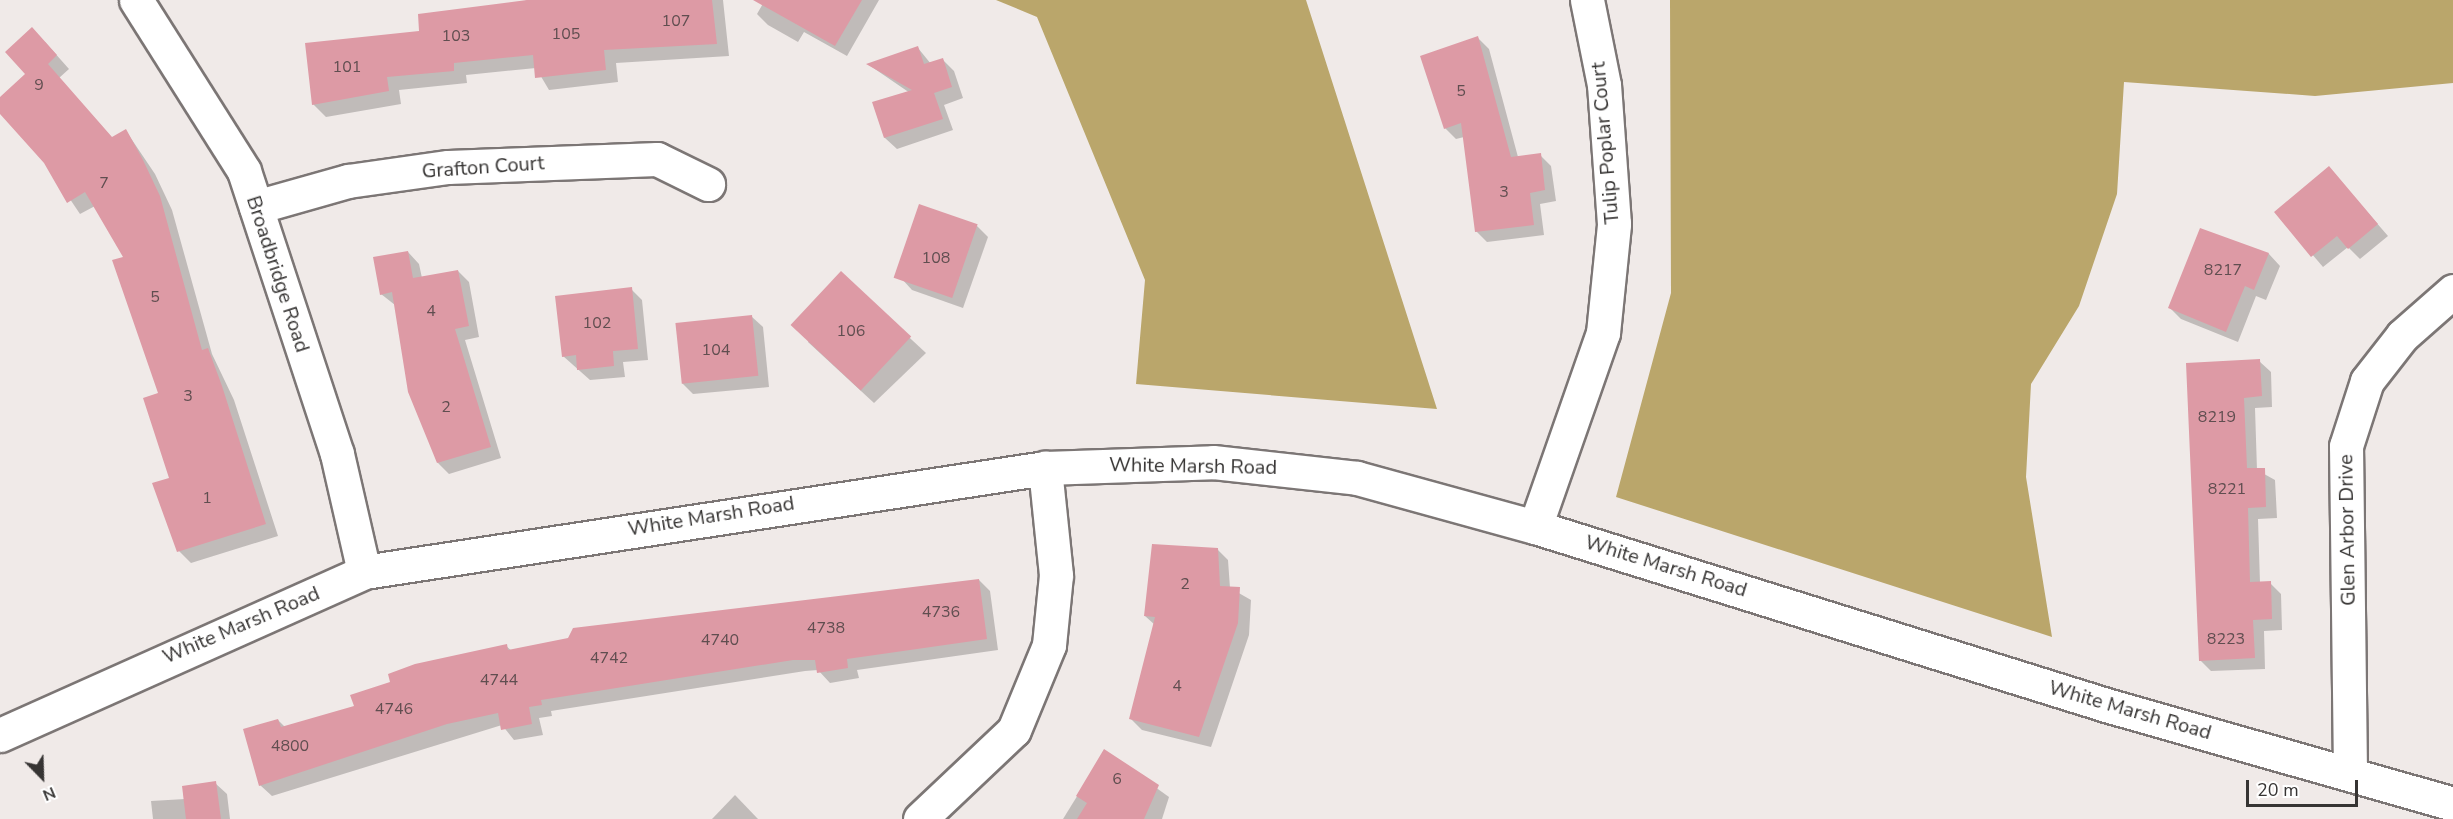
<!DOCTYPE html>
<html>
<head>
<meta charset="utf-8">
<style>
  body { margin:0 }
  #map { position:relative; width:2453px; height:819px; overflow:hidden; background:#f0eae8; font-family:"Nunito Sans",sans-serif }
  div>[style] { position:absolute }
  [style*='--x'] { left:calc(var(--x)*1px); top:calc(var(--y)*1px); width:calc(var(--w)*1px); rotate:calc(var(--a)*1deg) }
  .forest>* { inset:0; background:#baa66b }
  .shadow>* { inset:0; background:#0003 }
  .building>* { inset:0; background:#dd9aa5; transform-origin:0 0 }
  .roads { filter:drop-shadow(2px 0 #7c7675) drop-shadow(-2px 0 #7c7675) drop-shadow(0 2px #7c7675) drop-shadow(0 -2px #7c7675) }
  .street>* { height:33px; margin:-16.5px; padding:0 16.5px; transform-origin:16.5px; border-radius:16.5px; background:#fff }
  span { translate:-50% -50%; white-space:nowrap; text-align:center; line-height:1.15; -webkit-text-stroke:4.5px #fff; paint-order:stroke }
  .number-label { font-size:16px; color:#604e50 }
  .number-label span { -webkit-text-stroke-width:0 }
  .street-label { font-size:20px; color:#363433 }
  .north { position:absolute; left:12px; top:747px; width:60px; height:60px; -webkit-text-stroke:4px #fff; paint-order:stroke; rotate:157deg; font-size:16px; font-weight:700; line-height:24px; text-align:center; color:#363433 }
  .north::after { content:''; display:block; margin:auto; width:21px; height:27px; background:#363433; clip-path:polygon(50% 0,100% 100%,50% 72%,0 100%) }
  .scale { position:absolute; left:2246px; top:780px; width:112px; height:27px; box-sizing:border-box; border:3px solid #363433; border-top:0; padding-left:8px; font-size:18px; line-height:21px; white-space:nowrap; color:#363433; -webkit-text-stroke:4px #fff; paint-order:stroke }
</style>
</head>
<body>
<div id="map">
  <div class="forest">
    <i style="clip-path:polygon(996px 0,1306px 0,1437px 409px,1136px 384px,1145px 280px,1037px 17px)"></i>
    <i style="clip-path:polygon(1670px 0,2453px 0,2453px 83px,2315px 96px,2124px 82px,2117px 194px,2079px 306px,2031px 384px,2026px 477px,2052px 637px,1616px 497px,1671px 293px)"></i>
  </div>
  <div class="shadow">
    <i style="clip-path:polygon(528px 0,723px 0,729px 56px,616px 63px,618px 82px,549px 90px,536px 68px,466px 75px,467px 83px,399px 90px,401px 104px,326px 117px,313px 104px,421px 32px)"></i>
    <i style="clip-path:polygon(765px 0,879px 0,847px 56px,804px 32px,798px 42px,768px 25px,757px 14px)"></i>
    <i style="clip-path:polygon(1478px 38px,1489px 49px,1518px 157px,1540px 155px,1551px 166px,1556px 201px,1540px 204px,1544px 235px,1487px 242px,1476px 231px,1464px 137px,1456px 139px,1445px 128px)"></i>
    <i style="clip-path:polygon(45px 42px,69px 69px,59px 78px,113px 139px,126px 131px,155px 174px,172px 210px,212px 354px,234px 400px,278px 536px,191px 563px,179px 551px,159px 394px,125px 258px,95px 206px,80px 214px,45px 162px,0 112px,0 99px,27px 74px)"></i>
    <i style="clip-path:polygon(918px 48px,931px 64px,943px 60px,954px 71px,963px 98px,944px 105px,953px 130px,897px 149px,885px 138px,874px 103px,910px 93px,869px 65px)"></i>
    <i style="clip-path:polygon(2329px 168px,2388px 236px,2360px 259px,2348px 247px,2323px 267px,2276px 212px)"></i>
    <i style="clip-path:polygon(920px 206px,977px 226px,988px 237px,963px 308px,912px 290px,901px 278px)"></i>
    <i style="clip-path:polygon(2201px 230px,2269px 254px,2280px 266px,2266px 300px,2256px 296px,2238px 342px,2181px 319px,2170px 308px)"></i>
    <i style="clip-path:polygon(408px 252px,419px 264px,422px 278px,458px 271px,469px 282px,479px 337px,465px 340px,501px 458px,449px 474px,438px 463px,395px 305px,381px 294px)"></i>
    <i style="clip-path:polygon(841px 274px,926px 353px,874px 403px,808px 342px)"></i>
    <i style="clip-path:polygon(631px 289px,642px 300px,648px 360px,623px 362px,625px 377px,590px 380px,563px 356px)"></i>
    <i style="clip-path:polygon(751px 316px,763px 327px,769px 387px,693px 394px,682px 383px)"></i>
    <i style="clip-path:polygon(2259px 361px,2271px 372px,2272px 407px,2255px 408px,2257px 470px,2275px 480px,2277px 518px,2258px 519px,2260px 583px,2270px 583px,2281px 594px,2282px 630px,2264px 631px,2265px 669px,2211px 671px,2200px 660px,2187px 364px)"></i>
    <i style="clip-path:polygon(1217px 549px,1228px 560px,1230px 588px,1251px 600px,1249px 635px,1211px 747px,1142px 730px,1131px 719px,1155px 625px,1145px 616px)"></i>
    <i style="clip-path:polygon(979px 580px,990px 591px,998px 650px,857px 670px,859px 678px,830px 683px,818px 670px,805px 671px,551px 711px,552px 716px,539px 718px,543px 735px,514px 740px,502px 725px,272px 796px,260px 785px,278px 720px,285px 727px,356px 707px,506px 646px,512px 651px)"></i>
    <i style="clip-path:polygon(1105px 751px,1169px 797px,1162px 819px,1063px 819px)"></i>
    <i style="clip-path:polygon(215px 783px,227px 794px,230px 819px,153px 819px,151px 801px,185px 799px)"></i>
    <i style="clip-path:polygon(735px 795px,758px 819px,712px 819px)"></i>
  </div>
  <div class="building">
    <i style="clip-path:polygon(527px 0,712px 0,717px 44px,604px 50px,606px 70px,535px 78px,533px 55px,454px 63px,454px 71px,387px 77px,389px 91px,312px 105px,305px 43px,419px 31px,418px 14px)"></i>
    <i style="clip-path:polygon(753px 0,862px 0,835px 46px)"></i>
    <i style="clip-path:polygon(32px 27px,57px 55px,48px 64px,112px 137px,126px 129px,143px 160px,160px 196px,202px 350px,208px 348px,222px 386px,266px 524px,177px 552px,152px 483px,169px 478px,143px 398px,158px 393px,112px 260px,123px 257px,85px 192px,67px 203px,44px 163px,0 114px,0 97px,25px 74px,5px 52px)"></i>
    <i style="clip-path:polygon(1478px 36px,1511px 157px,1541px 153px,1545px 190px,1530px 193px,1534px 225px,1475px 232px,1461px 123px,1444px 129px,1420px 56px)"></i>
    <i style="clip-path:polygon(918px 46px,924px 64px,943px 58px,952px 87px,934px 93px,943px 119px,884px 138px,872px 102px,912px 90px,866px 64px)"></i>
    <i style="clip-path:polygon(2329px 166px,2378px 224px,2348px 249px,2337px 236px,2311px 257px,2274px 212px)"></i>
    <i style="left:919px;top:204px;width:62px;height:78px;rotate:19deg"></i>
    <i style="clip-path:polygon(2200px 228px,2269px 253px,2254px 290px,2245px 286px,2226px 332px,2168px 308px)"></i>
    <i style="clip-path:polygon(408px 251px,413px 278px,458px 270px,469px 326px,455px 329px,491px 447px,437px 463px,408px 392px,392px 292px,380px 295px,373px 257px)"></i>
    <i style="left:841px;top:271px;width:96px;height:74px;rotate:43deg"></i>
    <i style="clip-path:polygon(632px 287px,638px 349px,613px 351px,614px 366px,577px 370px,576px 355px,562px 357px,555px 296px)"></i>
    <i style="left:752px;top:315px;width:61px;height:77px;rotate:84deg"></i>
    <i style="clip-path:polygon(2260px 359px,2262px 396px,2244px 398px,2247px 468px,2265px 468px,2266px 507px,2248px 508px,2250px 582px,2271px 581px,2272px 619px,2253px 620px,2255px 658px,2199px 661px,2186px 363px)"></i>
    <i style="clip-path:polygon(1152px 544px,1218px 548px,1220px 586px,1240px 587px,1238px 623px,1199px 737px,1129px 719px,1155px 617px,1144px 616px)"></i>
    <i style="clip-path:polygon(979px 579px,987px 639px,847px 659px,848px 668px,817px 673px,815px 660px,793px 660px,541px 700px,542px 705px,529px 707px,532px 724px,501px 730px,498px 713px,447px 724px,259px 786px,243px 729px,278px 719px,281px 727px,354px 706px,350px 695px,390px 682px,388px 674px,415px 664px,507px 644px,508px 650px,568px 638px,573px 628px)"></i>
    <i style="clip-path:polygon(1104px 749px,1159px 785px,1144px 819px,1077px 819px,1087px 803px,1076px 796px)"></i>
    <i style="clip-path:polygon(216px 781px,221px 819px,186px 819px,182px 786px)"></i>
  </div>
  <div class="roads">
    <div class="street">
      <i style="--x:136;--y:0;--w:202;--a:57.7"></i>
      <i style="--x:244;--y:171;--w:298;--a:71.8"></i>
      <i style="--x:337;--y:454;--w:121;--a:77.1"></i>
      <i style="--x:256;--y:207;--w:96;--a:-15.8"></i>
      <i style="--x:348;--y:181;--w:101;--a:-8"></i>
      <i style="--x:448;--y:167;--w:209;--a:-2.2"></i>
      <i style="--x:657;--y:159;--w:57;--a:26.1"></i>
      <i style="--x:1535;--y:527;--w:206;--a:-70.7"></i>
      <i style="--x:1603;--y:333;--w:110;--a:-84.2"></i>
      <i style="--x:1614;--y:224;--w:139;--a:-94.1"></i>
      <i style="--x:1604;--y:85;--w:87;--a:-101.3"></i>
      <i style="--x:0;--y:735;--w:399;--a:-24.1"></i>
      <i style="--x:364;--y:572;--w:689;--a:-8.68"></i>
      <i style="--x:1045;--y:468;--w:168;--a:-2"></i>
      <i style="--x:1213;--y:462;--w:145;--a:6.3"></i>
      <i style="--x:1357;--y:478;--w:185;--a:15.4"></i>
      <i style="--x:1535;--y:527;--w:598;--a:17.31"></i>
      <i style="--x:2106;--y:705;--w:361;--a:15.9"></i>
      <i style="--x:2350;--y:772;--w:326;--a:-90.7"></i>
      <i style="--x:2346;--y:446;--w:68;--a:-72.1"></i>
      <i style="--x:2367;--y:381;--w:57;--a:-52.1"></i>
      <i style="--x:2402;--y:336;--w:68;--a:-41.4"></i>
      <i style="--x:920;--y:819;--w:129;--a:-43.4"></i>
      <i style="--x:1014;--y:730;--w:92;--a:-67.6"></i>
      <i style="--x:1049;--y:645;--w:70;--a:-84.3"></i>
      <i style="--x:1056;--y:575;--w:108;--a:-95.9"></i>
    </div>
  </div>
  <div class="number-label">
    <span style="left:676px;top:21px">107</span>
    <span style="left:566px;top:34px">105</span>
    <span style="left:456px;top:36px">103</span>
    <span style="left:347px;top:67px">101</span>
    <span style="left:39px;top:85px">9</span>
    <span style="left:1461px;top:91px">5</span>
    <span style="left:104px;top:183px">7</span>
    <span style="left:1504px;top:192px">3</span>
    <span style="left:936px;top:258px">108</span>
    <span style="left:2223px;top:270px">8217</span>
    <span style="left:155px;top:297px">5</span>
    <span style="left:431px;top:311px">4</span>
    <span style="left:597px;top:323px">102</span>
    <span style="left:851px;top:331px">106</span>
    <span style="left:716px;top:350px">104</span>
    <span style="left:188px;top:396px">3</span>
    <span style="left:446px;top:407px">2</span>
    <span style="left:2217px;top:417px">8219</span>
    <span style="left:2227px;top:489px">8221</span>
    <span style="left:207px;top:498px">1</span>
    <span style="left:1185px;top:584px">2</span>
    <span style="left:941px;top:612px">4736</span>
    <span style="left:826px;top:628px">4738</span>
    <span style="left:2226px;top:639px">8223</span>
    <span style="left:720px;top:640px">4740</span>
    <span style="left:609px;top:658px">4742</span>
    <span style="left:499px;top:680px">4744</span>
    <span style="left:1177px;top:686px">4</span>
    <span style="left:394px;top:709px">4746</span>
    <span style="left:290px;top:746px">4800</span>
    <span style="left:1117px;top:779px">6</span>
  </div>
  <div class="street-label">
    <span style="left:1605px;top:143px;rotate:-95deg">Tulip Poplar Court</span>
    <span style="left:483px;top:167px;rotate:-4deg">Grafton Court</span>
    <span style="left:278px;top:274px;rotate:72deg">Broadbridge Road</span>
    <span style="left:1193px;top:466px;rotate:1deg">White Marsh Road</span>
    <span style="left:711px;top:516px;rotate:-9deg">White Marsh Road</span>
    <span style="left:2347px;top:530px;rotate:-91deg">Glen Arbor Drive</span>
    <span style="left:1666px;top:566px;rotate:17deg">White Marsh Road</span>
    <span style="left:241px;top:625px;rotate:-23deg">White Marsh Road</span>
    <span style="left:2130px;top:710px;rotate:16deg">White Marsh Road</span>
  </div>
  <div class="north">N</div>
  <div class="scale">20 m</div>
</div>
</body>
</html>
